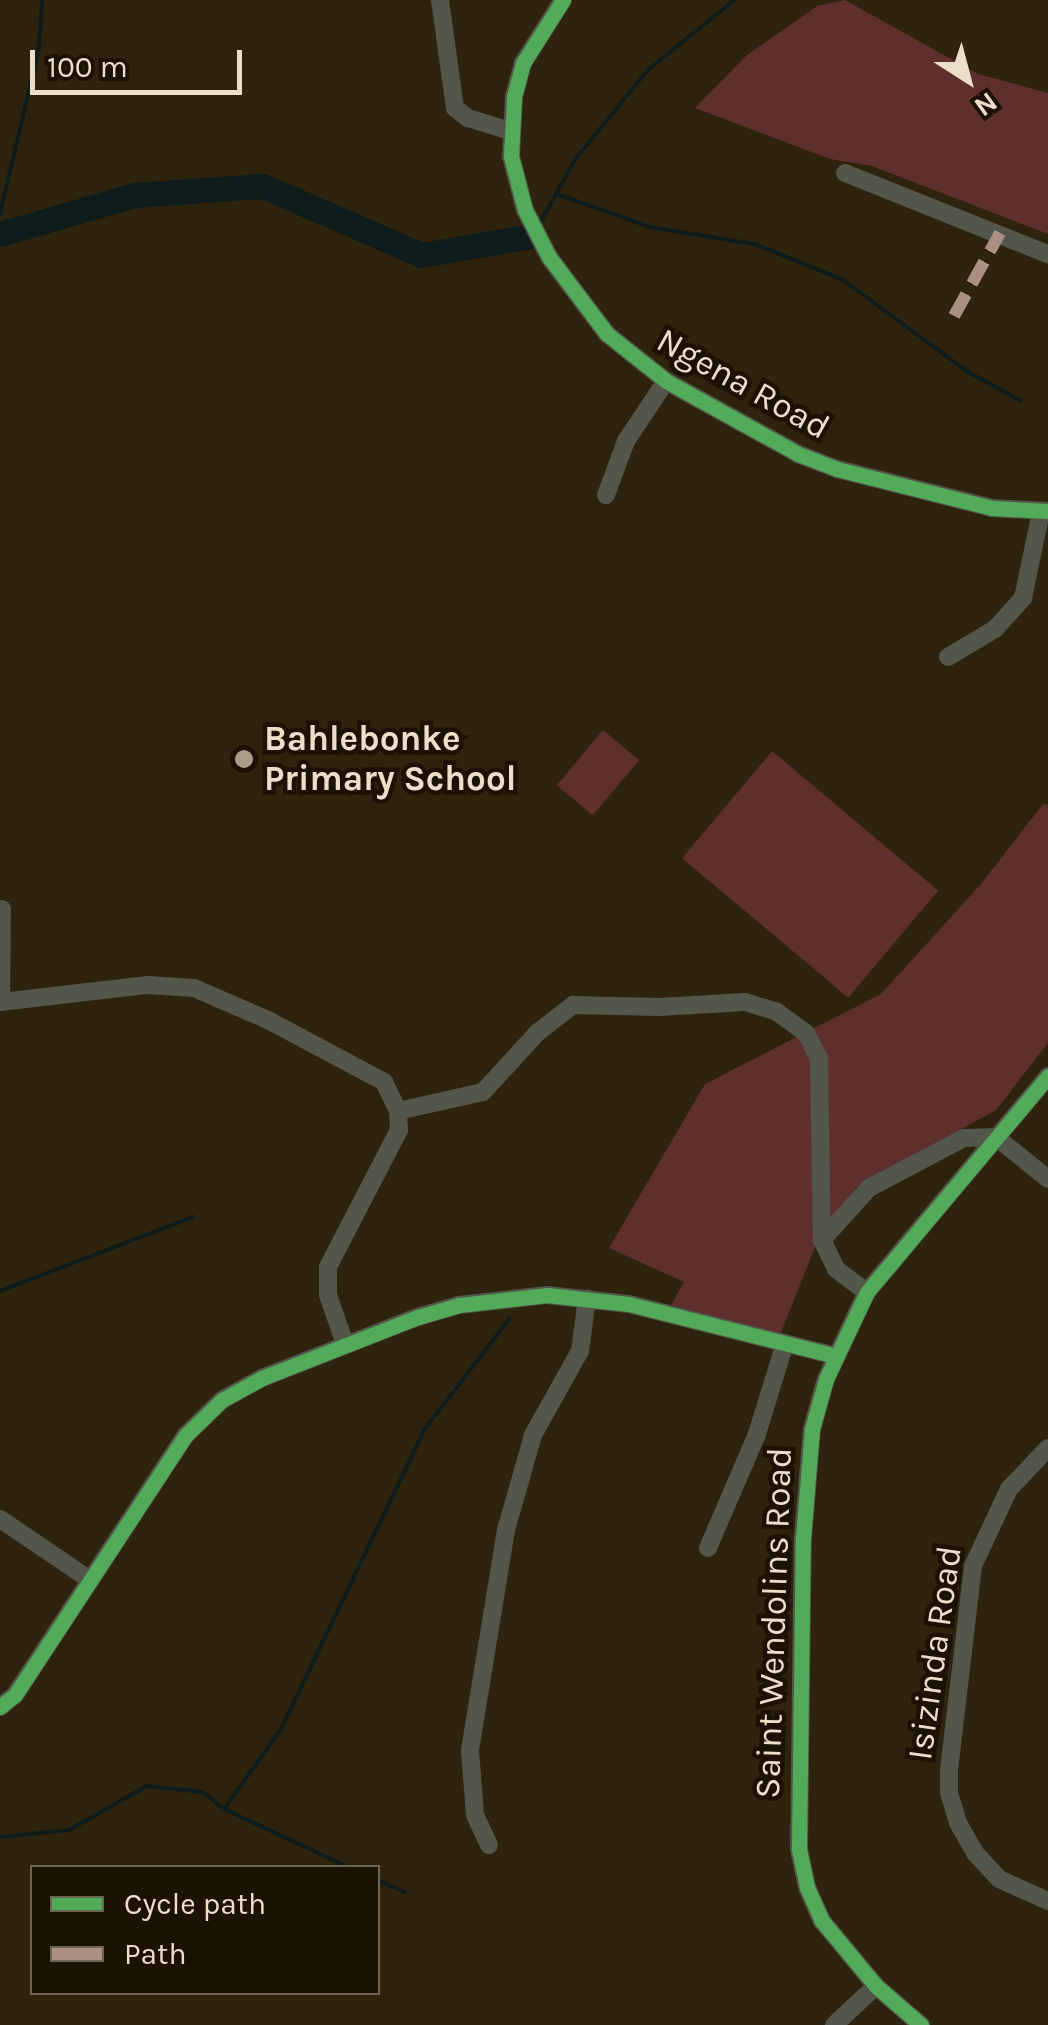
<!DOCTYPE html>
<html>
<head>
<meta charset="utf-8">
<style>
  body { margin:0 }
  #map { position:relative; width:1048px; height:2025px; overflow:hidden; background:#2e230d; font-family:Karla,sans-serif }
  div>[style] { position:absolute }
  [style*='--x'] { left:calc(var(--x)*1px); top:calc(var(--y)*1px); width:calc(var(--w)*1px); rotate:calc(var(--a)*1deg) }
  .green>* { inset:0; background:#5e2f2d; transform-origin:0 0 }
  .stream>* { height:4px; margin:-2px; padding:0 2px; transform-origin:2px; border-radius:2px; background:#0e1d1c }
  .river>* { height:25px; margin:-12.5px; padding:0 12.5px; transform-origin:12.5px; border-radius:12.5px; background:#0e1d1c }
  .minor>* { height:18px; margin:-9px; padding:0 9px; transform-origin:9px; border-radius:9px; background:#52564b }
  .quiet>* { height:12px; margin-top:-6px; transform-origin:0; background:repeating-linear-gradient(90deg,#ac8f84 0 25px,transparent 0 37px) }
  .cycleway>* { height:15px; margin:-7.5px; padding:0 7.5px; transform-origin:7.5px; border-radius:7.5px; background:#51ab58 }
  .dots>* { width:28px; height:28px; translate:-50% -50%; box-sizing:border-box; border:5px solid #1b1204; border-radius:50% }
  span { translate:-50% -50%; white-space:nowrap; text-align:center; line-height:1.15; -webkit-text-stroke:9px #1b1204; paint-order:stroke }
  .street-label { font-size:35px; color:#ebdfca }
  .poi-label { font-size:35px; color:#ebdfca; font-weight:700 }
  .left { translate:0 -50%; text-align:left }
  .legend { position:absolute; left:30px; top:1865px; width:350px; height:130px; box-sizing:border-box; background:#1b1204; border:2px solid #6e6453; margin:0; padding:12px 18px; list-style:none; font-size:30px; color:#ebdfca }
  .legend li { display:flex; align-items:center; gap:20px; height:50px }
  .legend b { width:50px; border:2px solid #6e6453 }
  .north { position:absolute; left:918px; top:30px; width:100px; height:100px; -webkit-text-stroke:8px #1b1204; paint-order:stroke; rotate:144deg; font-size:28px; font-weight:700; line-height:40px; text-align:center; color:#ebdfca }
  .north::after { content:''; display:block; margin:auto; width:35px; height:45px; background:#ebdfca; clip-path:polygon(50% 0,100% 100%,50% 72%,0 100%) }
  .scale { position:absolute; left:30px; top:50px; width:212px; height:45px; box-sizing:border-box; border:5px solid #ebdfca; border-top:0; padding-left:12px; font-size:30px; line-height:35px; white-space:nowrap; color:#ebdfca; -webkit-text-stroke:8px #1b1204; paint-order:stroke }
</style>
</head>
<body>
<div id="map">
  <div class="green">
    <i style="clip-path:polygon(845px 0,978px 74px,1048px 93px,1048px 234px,872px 166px,830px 159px,695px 108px,746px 56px,817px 6px)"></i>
    <i style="left:603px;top:730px;width:47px;height:72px;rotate:40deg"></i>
    <i style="left:772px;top:751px;width:217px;height:140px;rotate:40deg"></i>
    <i style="clip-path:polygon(1043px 804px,1048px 805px,1048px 1043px,996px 1110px,857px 1187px,817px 1242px,780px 1335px,671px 1305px,684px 1282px,609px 1248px,705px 1084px,881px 994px,981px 884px)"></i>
  </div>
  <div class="stream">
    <i style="--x:557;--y:194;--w:99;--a:19.5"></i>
    <i style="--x:650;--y:227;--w:106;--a:9.2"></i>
    <i style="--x:755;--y:244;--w:95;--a:22.2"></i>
    <i style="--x:843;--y:280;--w:155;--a:36.4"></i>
    <i style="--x:968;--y:372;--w:60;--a:28.7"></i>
    <i style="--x:0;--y:214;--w:171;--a:-76.8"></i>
    <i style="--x:39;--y:48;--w:48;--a:-86.4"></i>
    <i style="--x:541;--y:221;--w:72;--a:-60.9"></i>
    <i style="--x:576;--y:158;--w:114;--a:-50.7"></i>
    <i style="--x:648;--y:70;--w:111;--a:-39.1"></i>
    <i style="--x:0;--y:1291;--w:207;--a:-21"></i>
    <i style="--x:224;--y:1809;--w:98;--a:-54.5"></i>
    <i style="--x:281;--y:1729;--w:331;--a:-64.4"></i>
    <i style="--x:424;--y:1430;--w:141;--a:-52.5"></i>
    <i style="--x:0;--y:1837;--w:69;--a:-5.8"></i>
    <i style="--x:69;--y:1830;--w:90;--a:-29.4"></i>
    <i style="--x:147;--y:1786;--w:56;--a:6.1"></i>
    <i style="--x:203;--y:1792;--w:27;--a:39"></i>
    <i style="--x:224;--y:1809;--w:139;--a:25.1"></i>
    <i style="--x:378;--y:1880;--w:29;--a:25"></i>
  </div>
  <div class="river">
    <i style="--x:0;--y:234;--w:140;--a:-16.2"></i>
    <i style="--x:134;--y:195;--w:129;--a:-4"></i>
    <i style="--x:263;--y:186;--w:173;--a:23.5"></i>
    <i style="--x:422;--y:255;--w:106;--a:-9.8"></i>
  </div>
  <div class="minor">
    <i style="--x:440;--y:0;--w:109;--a:82.1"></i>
    <i style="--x:455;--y:108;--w:16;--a:38"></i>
    <i style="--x:468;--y:118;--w:44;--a:17.2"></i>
    <i style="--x:563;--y:0;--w:75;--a:122.4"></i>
    <i style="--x:523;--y:63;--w:35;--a:105"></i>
    <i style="--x:514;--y:97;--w:59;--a:92.9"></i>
    <i style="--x:511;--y:156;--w:56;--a:75.5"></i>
    <i style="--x:525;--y:210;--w:53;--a:62.9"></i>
    <i style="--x:549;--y:257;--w:96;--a:53"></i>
    <i style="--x:607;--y:334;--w:75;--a:38.5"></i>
    <i style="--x:666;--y:381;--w:151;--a:28.9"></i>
    <i style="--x:798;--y:454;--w:42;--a:21"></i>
    <i style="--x:837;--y:469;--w:160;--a:14.1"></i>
    <i style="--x:992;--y:508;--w:56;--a:3.1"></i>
    <i style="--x:845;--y:173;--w:219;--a:21.8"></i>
    <i style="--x:606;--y:495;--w:58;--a:-69.7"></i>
    <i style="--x:626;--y:441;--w:72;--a:-56.3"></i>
    <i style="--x:948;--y:657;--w:55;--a:-30.8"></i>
    <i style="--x:995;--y:629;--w:42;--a:-47.9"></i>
    <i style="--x:1023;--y:598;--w:88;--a:-78.2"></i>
    <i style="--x:0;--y:1002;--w:149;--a:-6.6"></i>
    <i style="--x:148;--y:985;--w:46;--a:3.7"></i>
    <i style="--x:194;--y:988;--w:81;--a:23.4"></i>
    <i style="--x:268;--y:1020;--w:132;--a:28.1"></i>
    <i style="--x:384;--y:1082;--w:32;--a:64"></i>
    <i style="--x:398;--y:1111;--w:19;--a:87"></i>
    <i style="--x:399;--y:1130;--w:154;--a:117.4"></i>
    <i style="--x:328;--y:1267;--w:28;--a:90"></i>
    <i style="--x:328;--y:1295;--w:52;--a:70.9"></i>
    <i style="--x:1;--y:1002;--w:93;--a:-89.4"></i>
    <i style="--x:398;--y:1111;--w:87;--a:-12.6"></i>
    <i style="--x:483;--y:1092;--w:80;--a:-47.5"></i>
    <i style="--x:537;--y:1033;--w:46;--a:-37.9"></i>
    <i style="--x:573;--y:1005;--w:86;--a:1.3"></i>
    <i style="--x:659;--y:1007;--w:86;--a:-3.3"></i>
    <i style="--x:745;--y:1002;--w:34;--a:17"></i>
    <i style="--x:777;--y:1012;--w:36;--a:36"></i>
    <i style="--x:806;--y:1033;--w:29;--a:63"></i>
    <i style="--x:819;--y:1059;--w:181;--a:89.1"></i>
    <i style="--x:822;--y:1240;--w:32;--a:64"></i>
    <i style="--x:836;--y:1269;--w:39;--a:37"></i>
    <i style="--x:822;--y:1240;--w:70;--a:-47.9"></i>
    <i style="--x:869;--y:1188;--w:107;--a:-27.8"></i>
    <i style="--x:964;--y:1138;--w:32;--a:-2"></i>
    <i style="--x:996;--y:1137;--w:67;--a:38.9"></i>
    <i style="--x:1048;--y:1448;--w:57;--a:133.6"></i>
    <i style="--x:1009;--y:1489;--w:85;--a:115.1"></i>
    <i style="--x:973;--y:1566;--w:204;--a:96.7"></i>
    <i style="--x:949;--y:1769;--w:24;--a:90"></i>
    <i style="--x:949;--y:1793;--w:31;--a:73"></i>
    <i style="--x:958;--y:1823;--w:34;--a:60"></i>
    <i style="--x:975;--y:1853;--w:35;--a:47"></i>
    <i style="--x:999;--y:1879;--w:54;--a:24.2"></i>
    <i style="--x:0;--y:1519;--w:109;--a:34.1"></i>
    <i style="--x:708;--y:1548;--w:124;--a:-66.7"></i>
    <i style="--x:757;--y:1434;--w:95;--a:-72.9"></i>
    <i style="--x:0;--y:1707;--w:19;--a:-39"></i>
    <i style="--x:15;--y:1695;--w:311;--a:-56.7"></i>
    <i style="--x:186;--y:1435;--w:50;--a:-44.2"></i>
    <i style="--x:222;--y:1400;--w:46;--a:-28.8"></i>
    <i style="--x:262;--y:1378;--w:168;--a:-21.4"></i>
    <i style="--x:418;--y:1317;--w:43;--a:-16.3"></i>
    <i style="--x:459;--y:1305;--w:89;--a:-6.5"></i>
    <i style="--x:547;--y:1295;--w:82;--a:6.3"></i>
    <i style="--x:629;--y:1304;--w:213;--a:14.1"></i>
    <i style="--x:489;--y:1845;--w:33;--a:-115"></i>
    <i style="--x:475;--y:1815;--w:65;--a:-94.4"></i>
    <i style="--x:470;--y:1750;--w:223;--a:-80.7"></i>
    <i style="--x:506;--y:1530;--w:99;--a:-74.1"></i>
    <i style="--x:533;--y:1435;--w:96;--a:-60.8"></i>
    <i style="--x:580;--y:1351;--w:53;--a:-82.5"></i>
    <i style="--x:834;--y:2025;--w:57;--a:-42.9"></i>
    <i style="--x:921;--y:2025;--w:60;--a:-139.1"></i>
    <i style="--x:876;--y:1986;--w:85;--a:-129.7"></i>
    <i style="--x:822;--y:1921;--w:37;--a:-114"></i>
    <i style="--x:807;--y:1887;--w:40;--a:-102"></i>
    <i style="--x:799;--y:1848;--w:310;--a:-89.3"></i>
    <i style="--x:803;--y:1538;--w:109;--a:-85.3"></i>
    <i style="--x:812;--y:1429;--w:52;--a:-74.4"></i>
    <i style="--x:826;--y:1379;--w:96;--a:-64.8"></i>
    <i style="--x:867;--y:1292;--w:282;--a:-50"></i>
  </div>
  <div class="quiet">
    <i style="--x:954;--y:316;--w:95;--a:-61"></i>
  </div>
  <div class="cycleway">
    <i style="--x:563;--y:0;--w:75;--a:122.4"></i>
    <i style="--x:523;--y:63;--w:35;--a:105"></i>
    <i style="--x:514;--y:97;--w:59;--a:92.9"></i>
    <i style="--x:511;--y:156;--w:56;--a:75.5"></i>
    <i style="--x:525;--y:210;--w:53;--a:62.9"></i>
    <i style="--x:549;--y:257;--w:96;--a:53"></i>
    <i style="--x:607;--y:334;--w:75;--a:38.5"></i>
    <i style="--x:666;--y:381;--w:151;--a:28.9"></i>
    <i style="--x:798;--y:454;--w:42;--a:21"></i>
    <i style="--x:837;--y:469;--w:160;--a:14.1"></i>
    <i style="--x:992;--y:508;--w:56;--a:3.1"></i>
    <i style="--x:0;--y:1707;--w:19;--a:-39"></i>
    <i style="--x:15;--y:1695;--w:311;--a:-56.7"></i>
    <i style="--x:186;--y:1435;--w:50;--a:-44.2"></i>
    <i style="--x:222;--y:1400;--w:46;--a:-28.8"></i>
    <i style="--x:262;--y:1378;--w:168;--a:-21.4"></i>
    <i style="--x:418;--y:1317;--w:43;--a:-16.3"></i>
    <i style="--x:459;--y:1305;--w:89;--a:-6.5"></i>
    <i style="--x:547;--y:1295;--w:82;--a:6.3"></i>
    <i style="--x:629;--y:1304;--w:213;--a:14.1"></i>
    <i style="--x:921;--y:2025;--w:60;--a:-139.1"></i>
    <i style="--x:876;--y:1986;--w:85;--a:-129.7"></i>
    <i style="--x:822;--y:1921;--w:37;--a:-114"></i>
    <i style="--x:807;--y:1887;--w:40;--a:-102"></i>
    <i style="--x:799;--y:1848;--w:310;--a:-89.3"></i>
    <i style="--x:803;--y:1538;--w:109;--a:-85.3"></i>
    <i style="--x:812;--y:1429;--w:52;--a:-74.4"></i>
    <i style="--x:826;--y:1379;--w:96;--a:-64.8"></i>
    <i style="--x:867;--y:1292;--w:282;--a:-50"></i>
  </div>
  <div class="dots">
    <i style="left:244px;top:759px;background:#a99d88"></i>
  </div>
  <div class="street-label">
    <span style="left:743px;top:384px;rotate:29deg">Ngena Road</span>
    <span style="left:774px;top:1623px;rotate:-88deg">Saint Wendolins Road</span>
    <span style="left:935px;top:1653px;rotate:-82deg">Isizinda Road</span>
  </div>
  <div class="poi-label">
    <span class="left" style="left:264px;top:759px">Bahlebonke<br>Primary School</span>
  </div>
  <ul class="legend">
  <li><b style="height:12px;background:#51ab58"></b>Cycle path</li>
  <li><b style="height:12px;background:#ac8f84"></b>Path</li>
  </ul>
  <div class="north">N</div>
  <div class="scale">100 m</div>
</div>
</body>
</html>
